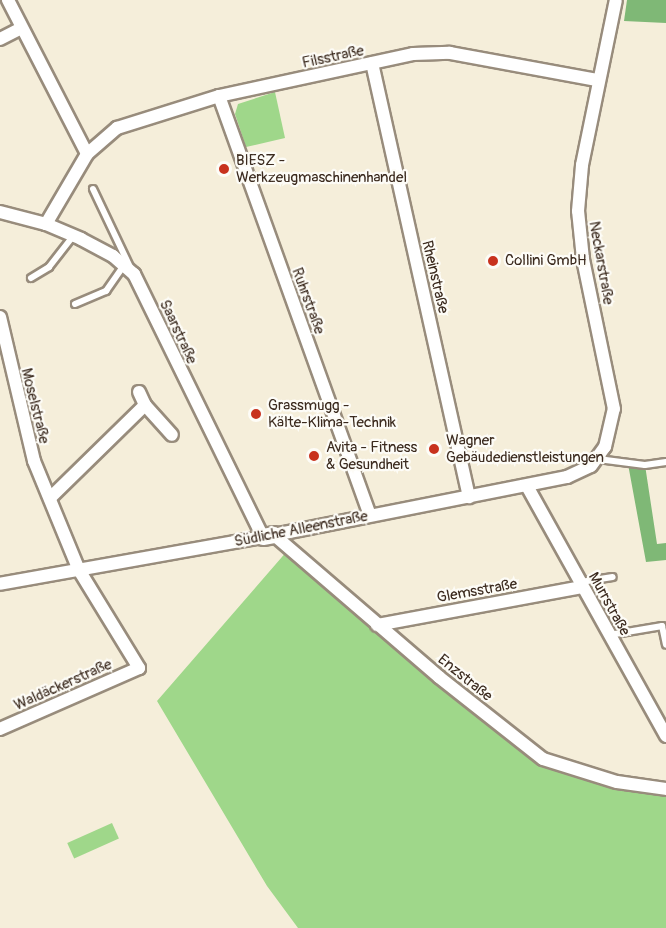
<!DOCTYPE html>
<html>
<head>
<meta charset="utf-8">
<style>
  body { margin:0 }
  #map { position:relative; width:666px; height:928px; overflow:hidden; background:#f5eeda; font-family:Pangolin,sans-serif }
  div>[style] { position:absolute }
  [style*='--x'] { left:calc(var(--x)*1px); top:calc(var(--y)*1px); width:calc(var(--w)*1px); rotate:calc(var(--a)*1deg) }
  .green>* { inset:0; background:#9fd78a; transform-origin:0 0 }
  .forest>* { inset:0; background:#7fb876 }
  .roads { filter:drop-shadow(2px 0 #988c7c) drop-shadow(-2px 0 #988c7c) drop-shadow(0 2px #988c7c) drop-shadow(0 -2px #988c7c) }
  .lane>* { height:6px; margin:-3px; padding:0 3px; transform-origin:3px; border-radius:3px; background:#fff }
  .street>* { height:12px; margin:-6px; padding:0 6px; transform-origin:6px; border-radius:6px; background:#fff }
  .secondary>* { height:16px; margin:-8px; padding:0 8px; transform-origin:8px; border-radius:8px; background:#fff }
  .dots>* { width:16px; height:16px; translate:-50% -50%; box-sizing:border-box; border:3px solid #fdfcf7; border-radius:50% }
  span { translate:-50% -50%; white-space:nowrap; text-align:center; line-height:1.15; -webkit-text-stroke:4.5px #fdfcf7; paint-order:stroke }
  .street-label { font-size:15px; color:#3b2a1e }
  .poi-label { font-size:15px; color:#3b2a1e }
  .left { translate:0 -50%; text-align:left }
</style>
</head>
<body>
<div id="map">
  <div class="green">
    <i style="clip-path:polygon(275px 92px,285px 138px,246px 147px,235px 114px,238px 104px)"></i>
    <i style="clip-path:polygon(288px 550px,543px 759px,666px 789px,666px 928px,298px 928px,267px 886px,157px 701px)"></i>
    <i style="left:112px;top:823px;width:17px;height:49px;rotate:66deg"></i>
  </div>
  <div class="forest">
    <i style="clip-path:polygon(627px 0,666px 0,666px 23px,624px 21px)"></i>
    <i style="clip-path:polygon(628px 464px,645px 465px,657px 544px,666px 543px,666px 560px,646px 562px)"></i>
  </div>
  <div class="roads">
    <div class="lane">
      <i style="--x:93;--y:189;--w:86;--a:64.6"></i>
      <i style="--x:31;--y:278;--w:21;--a:-31"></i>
      <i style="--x:49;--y:267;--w:39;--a:-52"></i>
      <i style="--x:75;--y:304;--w:34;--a:-23"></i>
      <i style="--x:106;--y:291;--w:32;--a:-55"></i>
      <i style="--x:598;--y:459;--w:47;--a:7.3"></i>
      <i style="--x:645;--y:465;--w:21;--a:-8"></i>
      <i style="--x:581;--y:582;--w:32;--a:-9"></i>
      <i style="--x:609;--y:635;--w:54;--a:-9.6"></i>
      <i style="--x:662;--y:626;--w:19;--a:78"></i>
    </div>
    <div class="street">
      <i style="--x:8;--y:0;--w:173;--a:62.8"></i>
      <i style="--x:0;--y:39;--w:22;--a:-27"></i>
      <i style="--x:372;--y:63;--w:445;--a:77.4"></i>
      <i style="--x:219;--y:96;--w:445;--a:70.2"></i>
      <i style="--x:0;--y:212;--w:48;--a:14.6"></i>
      <i style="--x:46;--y:224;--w:38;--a:23"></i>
      <i style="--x:81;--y:239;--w:36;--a:28"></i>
      <i style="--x:113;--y:256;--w:28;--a:41"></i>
      <i style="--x:134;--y:274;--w:293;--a:63.9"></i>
      <i style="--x:263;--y:537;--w:267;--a:169.9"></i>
      <i style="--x:46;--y:224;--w:81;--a:-59.6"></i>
      <i style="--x:87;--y:154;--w:40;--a:-41"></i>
      <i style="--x:117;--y:128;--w:107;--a:-17.4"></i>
      <i style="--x:219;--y:96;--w:198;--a:-12.2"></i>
      <i style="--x:413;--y:54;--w:37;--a:-2"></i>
      <i style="--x:450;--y:53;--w:149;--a:10.4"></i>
      <i style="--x:0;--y:317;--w:148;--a:76.7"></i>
      <i style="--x:34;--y:461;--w:118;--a:67.6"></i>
      <i style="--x:79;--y:570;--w:115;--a:58.5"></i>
      <i style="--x:139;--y:668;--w:152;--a:156.3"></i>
      <i style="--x:139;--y:392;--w:14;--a:65"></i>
      <i style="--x:527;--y:486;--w:286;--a:60.9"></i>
      <i style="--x:50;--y:498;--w:133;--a:-44.4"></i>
      <i style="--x:145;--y:405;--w:40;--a:48"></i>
      <i style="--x:274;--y:535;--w:299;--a:-11.2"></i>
      <i style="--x:567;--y:477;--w:26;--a:-25"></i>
      <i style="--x:591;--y:466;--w:24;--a:-54"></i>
      <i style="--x:605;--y:447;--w:39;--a:-77"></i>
      <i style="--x:614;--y:409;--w:153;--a:-101.7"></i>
      <i style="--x:583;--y:259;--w:48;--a:-95.9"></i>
      <i style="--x:578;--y:211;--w:46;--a:-85"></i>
      <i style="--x:582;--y:165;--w:168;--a:-78.4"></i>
      <i style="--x:274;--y:535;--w:218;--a:40.7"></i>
      <i style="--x:439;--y:677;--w:132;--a:38.3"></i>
      <i style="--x:543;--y:759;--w:77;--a:17.3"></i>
      <i style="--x:617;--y:782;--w:49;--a:8.1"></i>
      <i style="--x:377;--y:625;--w:208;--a:-10.5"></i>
    </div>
    <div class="secondary">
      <i style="--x:263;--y:537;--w:11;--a:-10"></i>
    </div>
  </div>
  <div class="dots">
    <i style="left:224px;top:169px;background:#c8321e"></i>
    <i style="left:493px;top:261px;background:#c8321e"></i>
    <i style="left:256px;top:414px;background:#c8321e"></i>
    <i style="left:434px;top:449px;background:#c8321e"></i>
    <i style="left:314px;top:456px;background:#c8321e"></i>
  </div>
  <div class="street-label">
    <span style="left:333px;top:57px;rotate:-12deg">Filsstraße</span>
    <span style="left:601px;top:263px;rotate:80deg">Neckarstraße</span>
    <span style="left:435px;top:277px;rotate:77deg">Rheinstraße</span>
    <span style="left:308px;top:301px;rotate:70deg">Ruhrstraße</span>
    <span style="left:178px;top:332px;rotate:65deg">Saarstraße</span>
    <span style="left:35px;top:406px;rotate:76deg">Moselstraße</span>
    <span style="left:301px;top:529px;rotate:-11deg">Südliche Alleenstraße</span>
    <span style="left:477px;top:591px;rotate:-10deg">Glemsstraße</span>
    <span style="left:609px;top:604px;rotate:61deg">Murrstraße</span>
    <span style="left:465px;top:678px;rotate:39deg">Enzstraße</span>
    <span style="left:63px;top:685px;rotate:-24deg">Waldäckerstraße</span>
  </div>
  <div class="poi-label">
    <span class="left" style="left:236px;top:169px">BIESZ -<br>Werkzeugmaschinenhandel</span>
    <span class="left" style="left:505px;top:261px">Collini GmbH</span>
    <span class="left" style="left:268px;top:414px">Grassmugg -<br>Kälte-Klima-Technik</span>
    <span class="left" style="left:446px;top:449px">Wagner<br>Gebäudedienstleistungen</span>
    <span class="left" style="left:326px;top:456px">Avita - Fitness<br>&amp; Gesundheit</span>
  </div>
</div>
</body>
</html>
